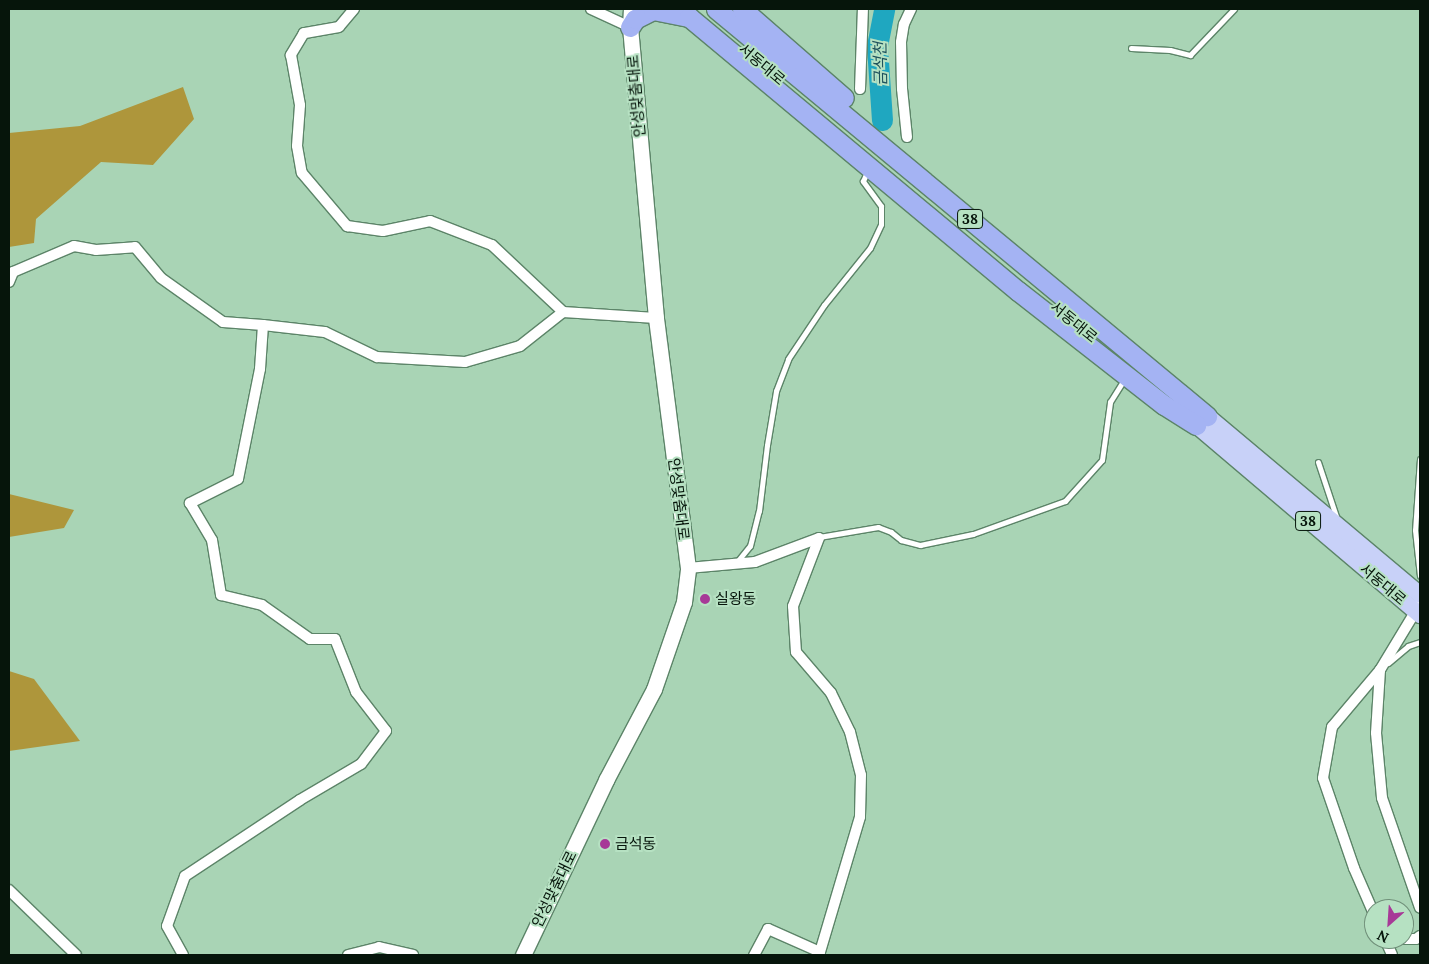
<!DOCTYPE html>
<html>
<head>
<meta charset="utf-8">
<style>
  body { margin:0 }
  #map { position:relative; width:1429px; height:964px; overflow:hidden; background:#a9d4b5; font-family:Lora,"Noto Sans KR",serif }
  div>[style] { position:absolute }
  [style*='--x'] { left:calc(var(--x)*1px); top:calc(var(--y)*1px); width:calc(var(--w)*1px); rotate:calc(var(--a)*1deg) }
  .forest>* { inset:0; background:#ae963b }
  .river>* { height:21px; margin:-10.5px; padding:0 10.5px; transform-origin:10.5px; border-radius:10.5px; background:#1fa7c0 }
  .roads { filter:drop-shadow(1px 0 #5c8468) drop-shadow(-1px 0 #5c8468) drop-shadow(0 1px #5c8468) drop-shadow(0 -1px #5c8468) }
  .lane>* { height:5px; margin:-2.5px; padding:0 2.5px; transform-origin:2.5px; border-radius:2.5px; background:#fff }
  .street>* { height:10px; margin:-5px; padding:0 5px; transform-origin:5px; border-radius:5px; background:#fff }
  .secondary>* { height:15px; margin:-7.5px; padding:0 7.5px; transform-origin:7.5px; border-radius:7.5px; background:#fff }
  .primary>* { height:16px; margin:-8px; padding:0 8px; transform-origin:8px; border-radius:8px; background:#c8d1f8 }
  .highway>* { height:19px; margin:-9.5px; padding:0 9.5px; transform-origin:9.5px; border-radius:9.5px; background:#a4b3f3 }
  .dots>* { width:14px; height:14px; translate:-50% -50%; box-sizing:border-box; border:2px solid #b6e1c2; border-radius:50% }
  span { translate:-50% -50%; white-space:nowrap; text-align:center; line-height:1.15; -webkit-text-stroke:4px #b6e1c2; paint-order:stroke }
  .shield-label span { padding:1px 4px; background:#b6e1c2; border:1px solid; border-radius:4px; -webkit-text-stroke-width:0 }
  .shield-label { font-size:14px; color:#06150b; font-weight:700 }
  .street-label { font-size:15px; color:#06150b }
  .poi-label { font-size:15px; color:#06150b }
  .left { translate:0 -50%; text-align:left }
  .water-label { font-size:16px; color:#1e515c; font-style:italic }
  .frame { position:absolute; inset:0; border:10px solid #06150b; pointer-events:none }
  .north { position:absolute; left:1364px; top:899px; width:50px; height:50px; box-sizing:border-box; background:#b6e1c2; border:1px solid #708f79; border-radius:50%; rotate:206deg; font-size:14px; font-weight:700; line-height:20px; text-align:center; color:#06150b }
  .north::after { content:''; display:block; margin:auto; width:18px; height:22px; background:#a73997; clip-path:polygon(50% 0,100% 100%,50% 72%,0 100%) }
</style>
</head>
<body>
<div id="map">
  <div class="forest">
    <i style="clip-path:polygon(183px 87px,194px 119px,153px 165px,101px 162px,36px 219px,34px 243px,9px 247px,9px 133px,80px 126px)"></i>
    <i style="clip-path:polygon(9px 494px,74px 510px,64px 528px,9px 537px)"></i>
    <i style="clip-path:polygon(9px 671px,34px 679px,80px 741px,9px 751px)"></i>
  </div>
  <div class="river">
    <i style="--x:882;--y:120;--w:74;--a:-93.9"></i>
    <i style="--x:877;--y:46;--w:38;--a:-79"></i>
  </div>
  <div class="roads">
    <div class="lane">
      <i style="--x:1131;--y:48;--w:39;--a:3"></i>
      <i style="--x:1170;--y:50;--w:21;--a:14"></i>
      <i style="--x:1190;--y:55;--w:64;--a:-46.3"></i>
      <i style="--x:1420;--y:459;--w:71;--a:94"></i>
      <i style="--x:1415;--y:530;--w:46;--a:83.8"></i>
      <i style="--x:1318;--y:462;--w:60;--a:71.6"></i>
      <i style="--x:819;--y:537;--w:60;--a:-9.6"></i>
      <i style="--x:878;--y:527;--w:14;--a:21"></i>
      <i style="--x:891;--y:532;--w:13;--a:39"></i>
      <i style="--x:901;--y:540;--w:20;--a:15"></i>
      <i style="--x:920;--y:545;--w:54;--a:-11.7"></i>
      <i style="--x:973;--y:534;--w:98;--a:-19.7"></i>
      <i style="--x:1065;--y:501;--w:55;--a:-47.9"></i>
      <i style="--x:1102;--y:460;--w:59;--a:-82.1"></i>
      <i style="--x:1110;--y:402;--w:26;--a:-58"></i>
      <i style="--x:736;--y:563;--w:22;--a:-51"></i>
      <i style="--x:750;--y:546;--w:36;--a:-76"></i>
      <i style="--x:759;--y:511;--w:66;--a:-83.1"></i>
      <i style="--x:767;--y:445;--w:55;--a:-80.5"></i>
      <i style="--x:776;--y:391;--w:34;--a:-69"></i>
      <i style="--x:788;--y:359;--w:65;--a:-56.3"></i>
      <i style="--x:824;--y:305;--w:73;--a:-51.1"></i>
      <i style="--x:870;--y:248;--w:26;--a:-65"></i>
      <i style="--x:881;--y:224;--w:18;--a:-90"></i>
      <i style="--x:881;--y:206;--w:31;--a:-126"></i>
      <i style="--x:863;--y:181;--w:12;--a:-66"></i>
      <i style="--x:1388;--y:663;--w:26;--a:-40"></i>
      <i style="--x:1408;--y:646;--w:13;--a:-18"></i>
    </div>
    <div class="street">
      <i style="--x:354;--y:9;--w:23;--a:130"></i>
      <i style="--x:339;--y:27;--w:36;--a:170"></i>
      <i style="--x:304;--y:33;--w:26;--a:121"></i>
      <i style="--x:291;--y:55;--w:51;--a:79.8"></i>
      <i style="--x:300;--y:105;--w:41;--a:94.2"></i>
      <i style="--x:297;--y:146;--w:27;--a:80"></i>
      <i style="--x:302;--y:173;--w:70;--a:49.7"></i>
      <i style="--x:347;--y:226;--w:36;--a:8"></i>
      <i style="--x:383;--y:231;--w:48;--a:-12"></i>
      <i style="--x:430;--y:221;--w:66;--a:21.2"></i>
      <i style="--x:492;--y:245;--w:98;--a:43.3"></i>
      <i style="--x:591;--y:9;--w:43;--a:24.8"></i>
      <i style="--x:860;--y:89;--w:80;--a:-87.9"></i>
      <i style="--x:907;--y:137;--w:48;--a:-95.9"></i>
      <i style="--x:902;--y:89;--w:47;--a:-91.2"></i>
      <i style="--x:901;--y:42;--w:18;--a:-81"></i>
      <i style="--x:904;--y:24;--w:17;--a:-65"></i>
      <i style="--x:9;--y:282;--w:11;--a:-68"></i>
      <i style="--x:13;--y:272;--w:66;--a:-23.1"></i>
      <i style="--x:74;--y:246;--w:22;--a:10"></i>
      <i style="--x:96;--y:250;--w:39;--a:-4"></i>
      <i style="--x:135;--y:247;--w:40;--a:50"></i>
      <i style="--x:161;--y:278;--w:76;--a:35.4"></i>
      <i style="--x:223;--y:322;--w:40;--a:4.3"></i>
      <i style="--x:263;--y:325;--w:44;--a:93.9"></i>
      <i style="--x:260;--y:369;--w:112;--a:101.3"></i>
      <i style="--x:238;--y:479;--w:54;--a:153.4"></i>
      <i style="--x:190;--y:503;--w:43;--a:59.3"></i>
      <i style="--x:212;--y:540;--w:56;--a:80.7"></i>
      <i style="--x:221;--y:595;--w:42;--a:13.7"></i>
      <i style="--x:262;--y:605;--w:59;--a:35.3"></i>
      <i style="--x:310;--y:639;--w:25;--a:0"></i>
      <i style="--x:335;--y:639;--w:57;--a:68.4"></i>
      <i style="--x:356;--y:692;--w:49;--a:52.4"></i>
      <i style="--x:386;--y:731;--w:41;--a:127.1"></i>
      <i style="--x:361;--y:764;--w:71;--a:149.5"></i>
      <i style="--x:300;--y:800;--w:138;--a:146.5"></i>
      <i style="--x:185;--y:876;--w:53;--a:109.8"></i>
      <i style="--x:167;--y:926;--w:33;--a:61"></i>
      <i style="--x:263;--y:325;--w:62;--a:6.4"></i>
      <i style="--x:325;--y:332;--w:58;--a:25.7"></i>
      <i style="--x:377;--y:357;--w:88;--a:3.3"></i>
      <i style="--x:465;--y:362;--w:57;--a:-16.2"></i>
      <i style="--x:520;--y:346;--w:55;--a:-38.3"></i>
      <i style="--x:563;--y:312;--w:93;--a:3.7"></i>
      <i style="--x:688;--y:568;--w:67;--a:-5.1"></i>
      <i style="--x:755;--y:562;--w:68;--a:-20.6"></i>
      <i style="--x:819;--y:538;--w:73;--a:110.9"></i>
      <i style="--x:793;--y:606;--w:46;--a:86.3"></i>
      <i style="--x:796;--y:652;--w:54;--a:49.5"></i>
      <i style="--x:831;--y:693;--w:43;--a:64"></i>
      <i style="--x:850;--y:732;--w:44;--a:75.7"></i>
      <i style="--x:861;--y:775;--w:42;--a:91.4"></i>
      <i style="--x:860;--y:817;--w:141;--a:106.5"></i>
      <i style="--x:820;--y:952;--w:57;--a:-156.1"></i>
      <i style="--x:768;--y:929;--w:30;--a:118"></i>
      <i style="--x:1380;--y:670;--w:63;--a:93.6"></i>
      <i style="--x:1376;--y:733;--w:65;--a:84.7"></i>
      <i style="--x:1382;--y:798;--w:116;--a:70.9"></i>
      <i style="--x:9;--y:890;--w:93;--a:44.1"></i>
      <i style="--x:1374;--y:914;--w:50;--a:-113.5"></i>
      <i style="--x:1354;--y:868;--w:95;--a:-109"></i>
      <i style="--x:1323;--y:778;--w:52;--a:-80"></i>
      <i style="--x:1332;--y:727;--w:75;--a:-49.9"></i>
      <i style="--x:1380;--y:670;--w:77;--a:-58.8"></i>
      <i style="--x:1385;--y:939;--w:31;--a:0"></i>
      <i style="--x:1416;--y:939;--w:5;--a:-37"></i>
      <i style="--x:1385;--y:939;--w:17;--a:66"></i>
      <i style="--x:348;--y:955;--w:32;--a:-14"></i>
      <i style="--x:379;--y:947;--w:35;--a:13"></i>
    </div>
    <div class="secondary">
      <i style="--x:523;--y:955;--w:194;--a:-64.6"></i>
      <i style="--x:606;--y:780;--w:103;--a:-62.2"></i>
      <i style="--x:654;--y:689;--w:92;--a:-71"></i>
      <i style="--x:684;--y:602;--w:34;--a:-83"></i>
      <i style="--x:688;--y:568;--w:252;--a:-97.3"></i>
      <i style="--x:656;--y:318;--w:292;--a:-95.1"></i>
      <i style="--x:630;--y:27;--w:18;--a:-87"></i>
    </div>
    <div class="primary">
      <i style="--x:1207;--y:416;--w:278;--a:40"></i>
      <i style="--x:1196;--y:425;--w:294;--a:40.3"></i>
    </div>
    <div class="highway">
      <i style="--x:716;--y:9;--w:638;--a:39.66"></i>
      <i style="--x:742;--y:9;--w:135;--a:41.1"></i>
      <i style="--x:630;--y:27;--w:9;--a:-58"></i>
      <i style="--x:635;--y:19;--w:20;--a:-27"></i>
      <i style="--x:653;--y:10;--w:37;--a:11"></i>
      <i style="--x:689;--y:17;--w:428;--a:39.8"></i>
      <i style="--x:1018;--y:291;--w:185;--a:38"></i>
      <i style="--x:1164;--y:405;--w:38;--a:32"></i>
    </div>
  </div>
  <div class="dots">
    <i style="left:705px;top:599px;background:#a73997"></i>
    <i style="left:605px;top:844px;background:#a73997"></i>
  </div>
  <div class="shield-label">
    <span style="left:970px;top:219px">38</span>
    <span style="left:1308px;top:521px">38</span>
  </div>
  <div class="street-label">
    <span style="left:762px;top:64px;rotate:40deg">서동대로</span>
    <span style="left:636px;top:96px;rotate:-95deg">안성맞춤대로</span>
    <span style="left:1074px;top:322px;rotate:39deg">서동대로</span>
    <span style="left:679px;top:499px;rotate:83deg">안성맞춤대로</span>
    <span style="left:1383px;top:584px;rotate:40deg">서동대로</span>
    <span style="left:554px;top:889px;rotate:-64deg">안성맞춤대로</span>
  </div>
  <div class="poi-label">
    <span class="left" style="left:715px;top:599px">실왕동</span>
    <span class="left" style="left:615px;top:844px">금석동</span>
  </div>
  <div class="water-label">
    <span style="left:880px;top:64px;rotate:-91deg">금석천</span>
  </div>
  <div class="frame"></div>
  <div class="north">N</div>
</div>
</body>
</html>
